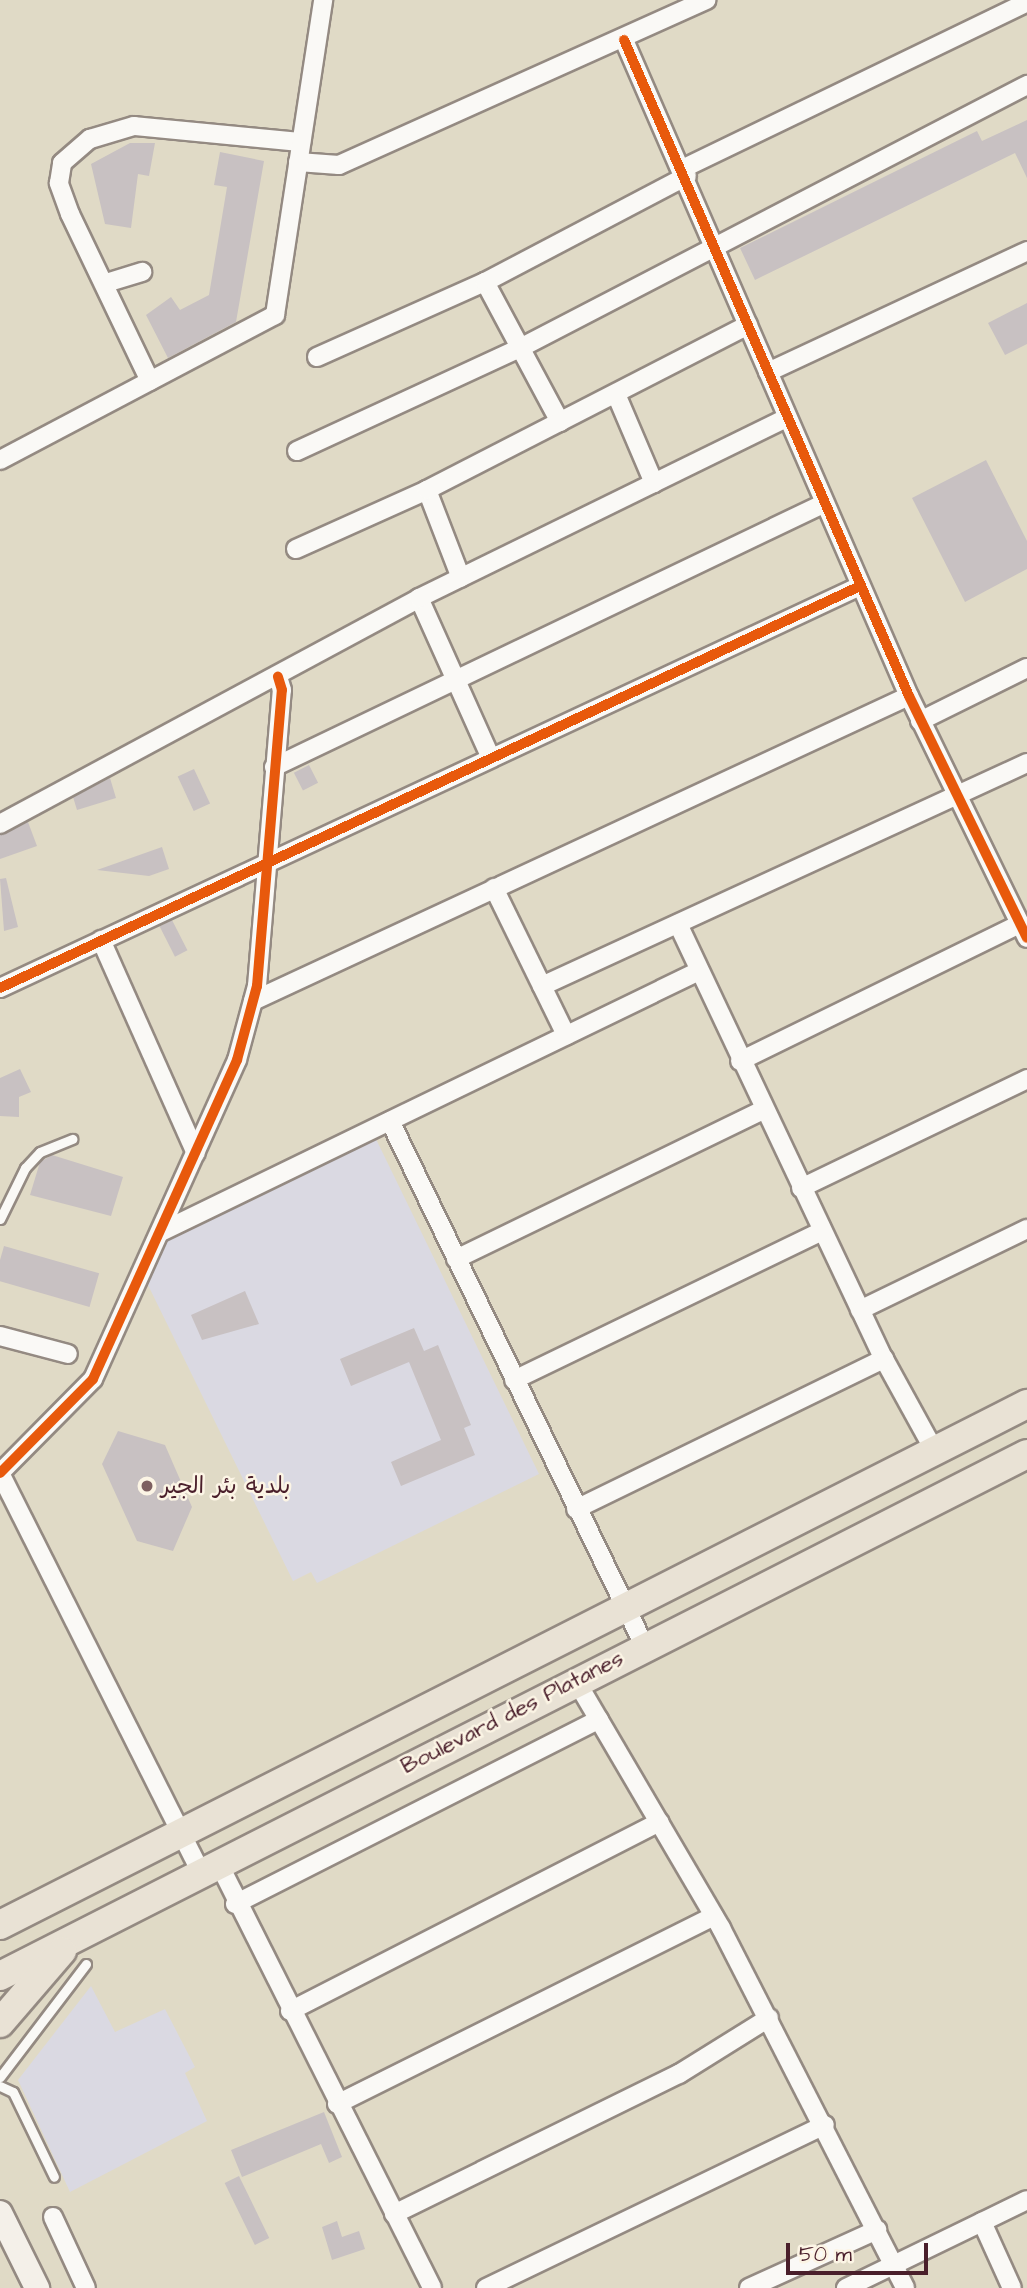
<!DOCTYPE html>
<html>
<head>
<meta charset="utf-8">
<style>
  body { margin:0 }
  #map { position:relative; width:1027px; height:2288px; overflow:hidden; background:#e0dac6; font-family:"Architects Daughter","Playpen Sans Arabic",sans-serif }
  div>[style] { position:absolute }
  [style*='--x'] { left:calc(var(--x)*1px); top:calc(var(--y)*1px); width:calc(var(--w)*1px); rotate:calc(var(--a)*1deg) }
  .built>* { inset:0; background:#dad9e2 }
  .building>* { inset:0; background:#c8c1c2; transform-origin:0 0 }
  .roads { filter:drop-shadow(2px 0 #948a82) drop-shadow(-2px 0 #948a82) drop-shadow(0 2px #948a82) drop-shadow(0 -2px #948a82) }
  .lane>* { height:9px; margin:-4.5px; padding:0 4.5px; transform-origin:4.5px; border-radius:4.5px; background:#faf9f6 }
  .street>* { height:18px; margin:-9px; padding:0 9px; transform-origin:9px; border-radius:9px; background:#faf9f6 }
  .secondary>* { height:24px; margin:-12px; padding:0 12px; transform-origin:12px; border-radius:12px; background:#f4f0e9 }
  .primary>* { height:28px; margin:-14px; padding:0 14px; transform-origin:14px; border-radius:14px; background:#e9e2d5 }
  .cycleway>* { height:10px; margin:-5px; padding:0 5px; transform-origin:5px; border-radius:5px; background:#e8590c }
  .dots>* { width:19px; height:19px; translate:-50% -50%; box-sizing:border-box; border:4px solid #fcf5e5; border-radius:50% }
  span { translate:-50% -50%; white-space:nowrap; text-align:center; line-height:1.15; -webkit-text-stroke:5px #fcf5e5; paint-order:stroke }
  .poi-label { font-size:23px; color:#4a1f2b }
  .left { translate:0 -50%; text-align:left }
  .street-label { font-size:23px; color:#4a1f2b }
  .scale { position:absolute; left:786px; top:2243px; width:142px; height:32px; box-sizing:border-box; border:4px solid #4a1f2b; border-top:0; padding-left:9px; font-size:21px; line-height:24px; white-space:nowrap; color:#4a1f2b; -webkit-text-stroke:5px #fcf5e5; paint-order:stroke }
</style>
</head>
<body>
<div id="map">
  <div class="built">
    <i style="clip-path:polygon(374px 1135px,539px 1474px,317px 1583px,311px 1572px,293px 1581px,147px 1283px,166px 1237px)"></i>
    <i style="clip-path:polygon(91px 1986px,115px 2032px,165px 2009px,195px 2067px,185px 2073px,207px 2121px,70px 2192px,18px 2080px)"></i>
  </div>
  <div class="building">
    <i style="clip-path:polygon(1027px 120px,1027px 178px,1015px 153px,755px 280px,740px 248px,977px 131px,982px 141px)"></i>
    <i style="clip-path:polygon(130px 143px,155px 143px,149px 176px,138px 174px,131px 228px,105px 224px,91px 164px)"></i>
    <i style="clip-path:polygon(220px 152px,264px 161px,236px 322px,168px 358px,146px 315px,171px 297px,180px 310px,209px 295px,227px 187px,214px 185px)"></i>
    <i style="clip-path:polygon(1027px 303px,1027px 344px,1005px 355px,988px 323px)"></i>
    <i style="clip-path:polygon(986px 460px,1027px 541px,1027px 569px,965px 602px,912px 498px)"></i>
    <i style="left:309px;top:765px;width:20px;height:17px;rotate:63deg"></i>
    <i style="left:194px;top:769px;width:38px;height:18px;rotate:65deg"></i>
    <i style="clip-path:polygon(110px 778px,116px 798px,77px 810px,73px 797px)"></i>
    <i style="clip-path:polygon(28px 822px,37px 846px,0 859px,0 835px)"></i>
    <i style="clip-path:polygon(162px 847px,169px 869px,149px 876px,97px 870px)"></i>
    <i style="clip-path:polygon(6px 878px,18px 927px,4px 931px,0 879px)"></i>
    <i style="left:172px;top:920px;width:34px;height:14px;rotate:63deg"></i>
    <i style="clip-path:polygon(20px 1069px,31px 1092px,19px 1097px,19px 1117px,0 1116px,0 1078px)"></i>
    <i style="clip-path:polygon(52px 1155px,123px 1177px,111px 1216px,30px 1195px,40px 1162px)"></i>
    <i style="left:4px;top:1246px;width:99px;height:35px;rotate:16deg"></i>
    <i style="clip-path:polygon(245px 1291px,259px 1324px,202px 1340px,191px 1315px)"></i>
    <i style="clip-path:polygon(414px 1328px,424px 1351px,438px 1345px,471px 1425px,464px 1428px,475px 1455px,401px 1486px,391px 1462px,441px 1440px,409px 1362px,351px 1386px,340px 1359px)"></i>
    <i style="clip-path:polygon(118px 1431px,165px 1445px,192px 1507px,173px 1551px,137px 1541px,102px 1464px)"></i>
    <i style="clip-path:polygon(324px 2112px,342px 2157px,329px 2163px,321px 2144px,242px 2177px,231px 2150px)"></i>
    <i style="left:239px;top:2176px;width:69px;height:16px;rotate:64deg"></i>
    <i style="clip-path:polygon(337px 2221px,342px 2237px,359px 2231px,365px 2249px,332px 2260px,322px 2227px)"></i>
  </div>
  <div class="roads">
    <div class="lane">
      <i style="--x:0;--y:1219;--w:57;--a:-63.9"></i>
      <i style="--x:25;--y:1168;--w:22;--a:-47"></i>
      <i style="--x:40;--y:1152;--w:35;--a:-22"></i>
      <i style="--x:0;--y:2077;--w:142;--a:-52.7"></i>
      <i style="--x:0;--y:2086;--w:14;--a:25"></i>
      <i style="--x:13;--y:2092;--w:94;--a:64.2"></i>
    </div>
    <div class="street">
      <i style="--x:624;--y:40;--w:715;--a:66.52"></i>
      <i style="--x:909;--y:696;--w:269;--a:64"></i>
      <i style="--x:298;--y:162;--w:41;--a:4.2"></i>
      <i style="--x:339;--y:165;--w:403;--a:-24.2"></i>
      <i style="--x:682;--y:169;--w:383;--a:-25.8"></i>
      <i style="--x:485;--y:282;--w:159;--a:61.8"></i>
      <i style="--x:106;--y:283;--w:38;--a:-17"></i>
      <i style="--x:317;--y:357;--w:184;--a:-24.1"></i>
      <i style="--x:485;--y:282;--w:228;--a:-27.7"></i>
      <i style="--x:768;--y:372;--w:286;--a:-25"></i>
      <i style="--x:150;--y:381;--w:185;--a:-115.6"></i>
      <i style="--x:70;--y:214;--w:33;--a:-110"></i>
      <i style="--x:59;--y:183;--w:20;--a:-81"></i>
      <i style="--x:62;--y:163;--w:37;--a:-41"></i>
      <i style="--x:90;--y:139;--w:46;--a:-16.5"></i>
      <i style="--x:134;--y:126;--w:168;--a:5.5"></i>
      <i style="--x:616;--y:394;--w:97;--a:66.9"></i>
      <i style="--x:297;--y:451;--w:250;--a:-24.8"></i>
      <i style="--x:524;--y:346;--w:567;--a:-27.42"></i>
      <i style="--x:0;--y:460;--w:311;--a:-27.8"></i>
      <i style="--x:275;--y:315;--w:319;--a:-81.3"></i>
      <i style="--x:427;--y:490;--w:94;--a:68.9"></i>
      <i style="--x:296;--y:549;--w:144;--a:-24.2"></i>
      <i style="--x:427;--y:490;--w:361;--a:-27.2"></i>
      <i style="--x:419;--y:598;--w:175;--a:65.8"></i>
      <i style="--x:920;--y:721;--w:119;--a:-26.4"></i>
      <i style="--x:274;--y:767;--w:609;--a:-25.6"></i>
      <i style="--x:0;--y:824;--w:476;--a:-28.3"></i>
      <i style="--x:419;--y:598;--w:407;--a:-26.1"></i>
      <i style="--x:494;--y:888;--w:164;--a:63.9"></i>
      <i style="--x:678;--y:924;--w:481;--a:64.7"></i>
      <i style="--x:884;--y:1359;--w:104;--a:61.2"></i>
      <i style="--x:101;--y:940;--w:233;--a:66"></i>
      <i style="--x:542;--y:986;--w:534;--a:-24.69"></i>
      <i style="--x:0;--y:988;--w:949;--a:-25.05"></i>
      <i style="--x:253;--y:1001;--w:723;--a:-24.94"></i>
      <i style="--x:740;--y:1061;--w:312;--a:-26.1"></i>
      <i style="--x:390;--y:1121;--w:582;--a:64.14"></i>
      <i style="--x:801;--y:1188;--w:251;--a:-25.7"></i>
      <i style="--x:161;--y:1232;--w:596;--a:-25.88"></i>
      <i style="--x:456;--y:1259;--w:341;--a:-25.9"></i>
      <i style="--x:860;--y:1310;--w:186;--a:-25.9"></i>
      <i style="--x:0;--y:1336;--w:70;--a:14.8"></i>
      <i style="--x:514;--y:1380;--w:342;--a:-25.8"></i>
      <i style="--x:0;--y:1473;--w:132;--a:-45.3"></i>
      <i style="--x:93;--y:1379;--w:350;--a:-65.7"></i>
      <i style="--x:237;--y:1060;--w:77;--a:-74.9"></i>
      <i style="--x:257;--y:986;--w:297;--a:-85.2"></i>
      <i style="--x:282;--y:690;--w:14;--a:-107"></i>
      <i style="--x:0;--y:1473;--w:448;--a:63.3"></i>
      <i style="--x:576;--y:1509;--w:343;--a:-26"></i>
      <i style="--x:575;--y:1679;--w:289;--a:59.6"></i>
      <i style="--x:721;--y:1928;--w:404;--a:62.9"></i>
      <i style="--x:219;--y:1864;--w:474;--a:63.3"></i>
      <i style="--x:235;--y:1904;--w:408;--a:-26.9"></i>
      <i style="--x:290;--y:2011;--w:415;--a:-27.1"></i>
      <i style="--x:337;--y:2104;--w:421;--a:-26.5"></i>
      <i style="--x:394;--y:2214;--w:318;--a:-26.2"></i>
      <i style="--x:679;--y:2074;--w:106;--a:-31.9"></i>
      <i style="--x:53;--y:2217;--w:78;--a:65.1"></i>
      <i style="--x:982;--y:2222;--w:72;--a:65.6"></i>
      <i style="--x:486;--y:2288;--w:376;--a:-25.7"></i>
      <i style="--x:749;--y:2288;--w:141;--a:-24.4"></i>
      <i style="--x:846;--y:2288;--w:201;--a:-25.9"></i>
    </div>
    <div class="secondary">
      <i style="--x:0;--y:2213;--w:84;--a:63.7"></i>
    </div>
    <div class="primary">
      <i style="--x:0;--y:1925;--w:1152;--a:-26.9"></i>
      <i style="--x:0;--y:1976;--w:1152;--a:-26.94"></i>
      <i style="--x:0;--y:2023;--w:95;--a:-49.3"></i>
    </div>
  </div>
  <div class="cycleway">
    <i style="--x:624;--y:40;--w:715;--a:66.52"></i>
    <i style="--x:909;--y:696;--w:269;--a:64"></i>
    <i style="--x:0;--y:988;--w:949;--a:-25.05"></i>
    <i style="--x:0;--y:1473;--w:132;--a:-45.3"></i>
    <i style="--x:93;--y:1379;--w:350;--a:-65.7"></i>
    <i style="--x:237;--y:1060;--w:77;--a:-74.9"></i>
    <i style="--x:257;--y:986;--w:297;--a:-85.2"></i>
    <i style="--x:282;--y:690;--w:14;--a:-107"></i>
  </div>
  <div class="dots">
    <i style="left:147px;top:1486px;background:#7e6061"></i>
  </div>
  <div class="poi-label">
    <span class="left" style="left:161px;top:1486px">بلدية بئر الجير</span>
  </div>
  <div class="street-label">
    <span style="left:512px;top:1712px;rotate:-27deg">Boulevard des Platanes</span>
  </div>
  <div class="scale">50 m</div>
</div>
</body>
</html>
